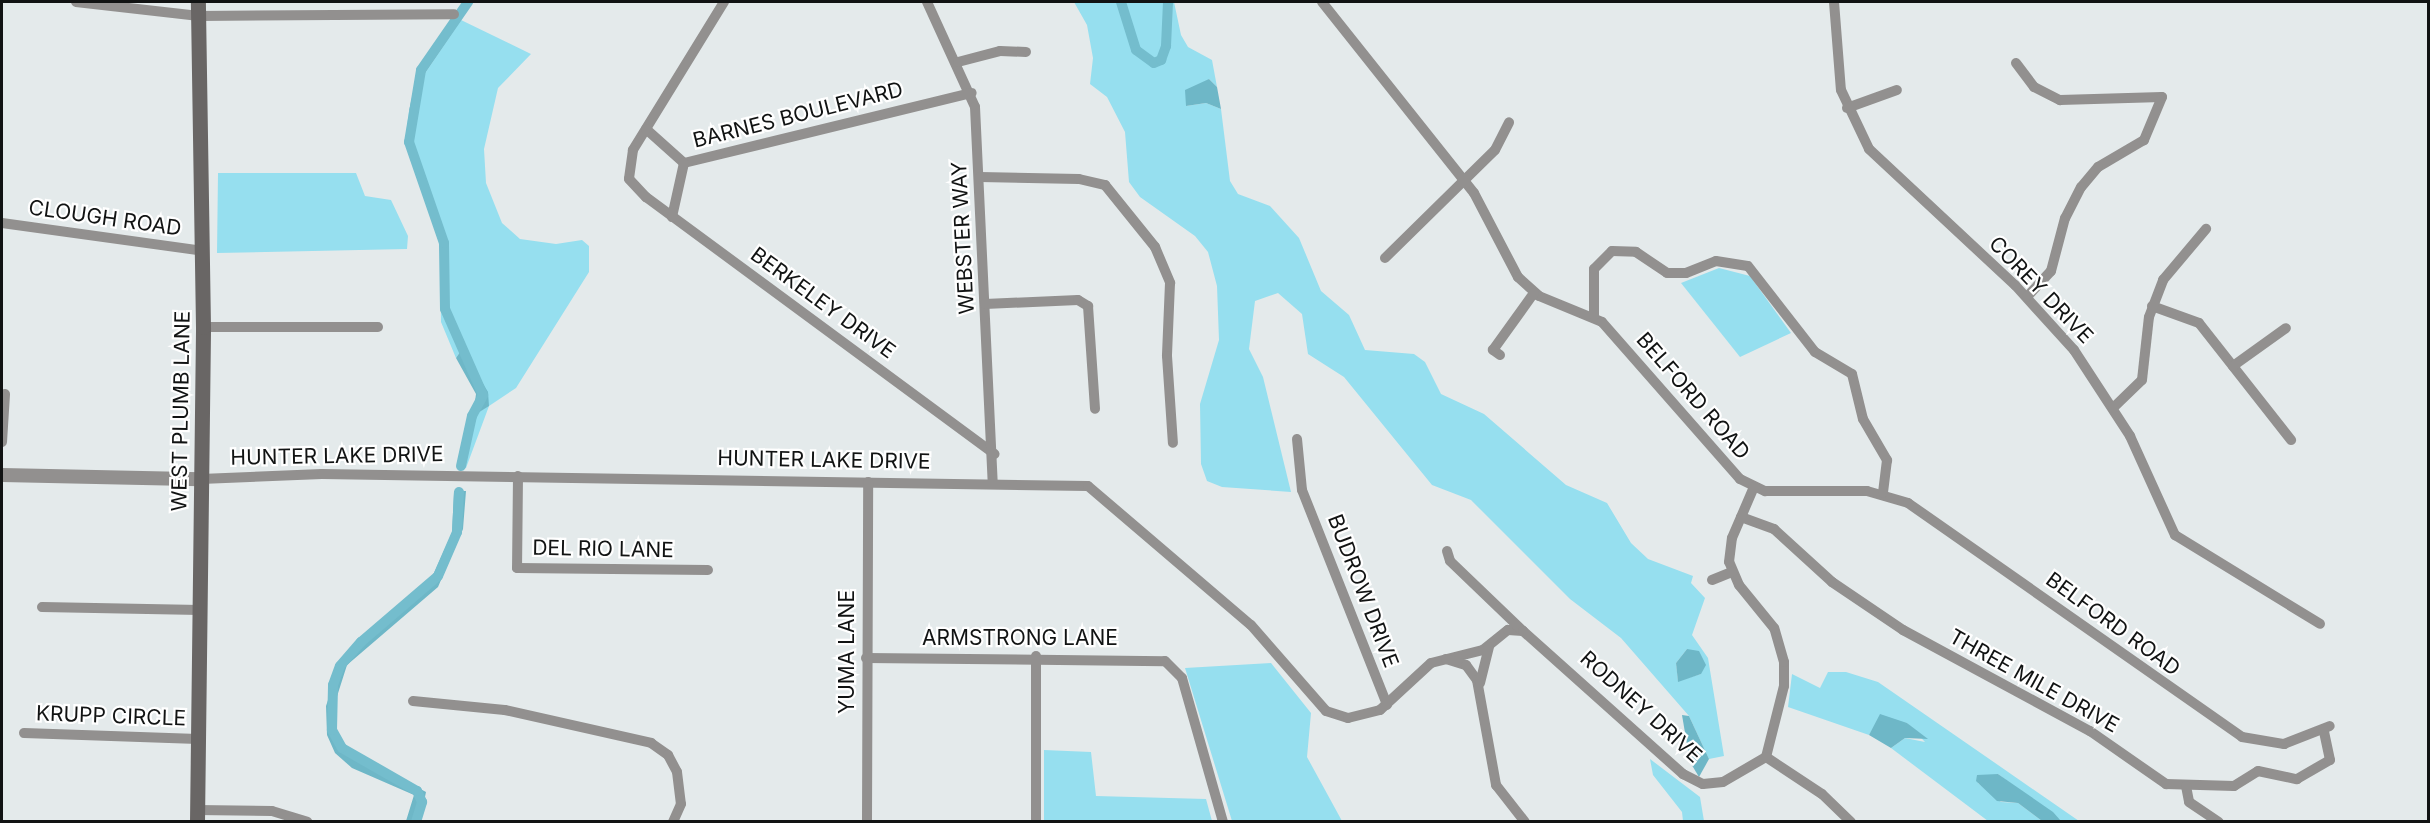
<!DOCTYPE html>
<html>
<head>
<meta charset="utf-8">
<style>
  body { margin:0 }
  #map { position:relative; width:2430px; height:823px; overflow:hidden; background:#e4eaeb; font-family:Inter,sans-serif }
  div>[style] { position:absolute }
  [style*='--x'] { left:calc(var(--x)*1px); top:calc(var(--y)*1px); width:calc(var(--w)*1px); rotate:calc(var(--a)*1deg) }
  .green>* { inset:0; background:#96dfef }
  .forest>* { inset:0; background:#6eb7c7 }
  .canal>* { height:10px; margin:-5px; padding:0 5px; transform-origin:5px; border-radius:5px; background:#74bdcd }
  .minor>* { height:10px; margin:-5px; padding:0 5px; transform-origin:5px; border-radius:5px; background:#92908f }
  .tertiary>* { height:14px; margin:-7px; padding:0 7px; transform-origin:7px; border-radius:7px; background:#92908f }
  .secondary>* { height:15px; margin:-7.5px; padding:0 7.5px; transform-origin:7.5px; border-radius:7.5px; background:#696665 }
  span { translate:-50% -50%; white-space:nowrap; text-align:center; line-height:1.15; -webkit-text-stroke:4.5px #fff; paint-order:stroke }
  .street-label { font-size:21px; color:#111313 }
  .frame { position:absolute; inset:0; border:3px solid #111313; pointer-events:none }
</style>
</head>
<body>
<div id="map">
  <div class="green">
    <i style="clip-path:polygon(evenodd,1074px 2px,1174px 2px,1181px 35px,1188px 47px,1212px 60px,1217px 87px,1209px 79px,1186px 106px,1206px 103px,1221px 109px,1230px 181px,1238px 194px,1270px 206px,1299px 238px,1321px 291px,1349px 315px,1365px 350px,1414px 354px,1425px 362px,1441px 394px,1484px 414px,1566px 485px,1607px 503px,1631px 543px,1648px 559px,1693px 576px,1691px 583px,1705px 598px,1692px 635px,1708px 658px,1724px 756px,1709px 759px,1689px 716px,1621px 638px,1570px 599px,1471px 500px,1432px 485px,1344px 377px,1308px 354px,1302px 314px,1278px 293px,1255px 301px,1249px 349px,1263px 377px,1291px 492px,1222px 487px,1207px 481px,1201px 464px,1200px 404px,1219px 340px,1217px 286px,1208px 252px,1195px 236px,1140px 197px,1129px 182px,1125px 132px,1107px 97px,1090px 84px,1093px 58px,1087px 25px,1074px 2px,1687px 649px,1701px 674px,1678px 681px,1676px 663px,1687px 649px)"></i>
    <i style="clip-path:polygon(461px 20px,531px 54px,498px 88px,484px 149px,486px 183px,502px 223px,520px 239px,556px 244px,582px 240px,589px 246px,589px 272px,516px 388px,489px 406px,466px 468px,458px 468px,473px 416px,488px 406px,462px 349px,456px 358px,441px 322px,440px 245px,405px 141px,409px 111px,417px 106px,425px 73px)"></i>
    <i style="clip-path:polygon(218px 173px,356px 173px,365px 196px,391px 200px,408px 236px,407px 249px,217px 253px)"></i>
    <i style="clip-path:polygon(1719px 268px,1750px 276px,1791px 333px,1740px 357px,1681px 283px)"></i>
    <i style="clip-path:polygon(1271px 663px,1311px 713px,1307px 757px,1342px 821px,1232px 821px,1185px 668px)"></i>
    <i style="clip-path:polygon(1828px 672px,1846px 672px,1878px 682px,2079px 821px,2061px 821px,1998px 774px,1978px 783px,2001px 802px,2018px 803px,2042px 821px,1988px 821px,1891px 748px,1905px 738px,1925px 742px,1907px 723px,1878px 721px,1869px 735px,1788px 707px,1792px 674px,1820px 688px)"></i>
    <i style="clip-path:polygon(1044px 750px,1091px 752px,1096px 796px,1206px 799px,1212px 821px,1044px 821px)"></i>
    <i style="clip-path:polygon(1650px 759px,1700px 797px,1704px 821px,1683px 821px,1682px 812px,1653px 775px)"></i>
  </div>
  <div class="forest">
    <i style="clip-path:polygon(452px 20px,461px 20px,425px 73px,417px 106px,409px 111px,418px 70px)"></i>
    <i style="clip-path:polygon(1209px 79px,1217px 87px,1221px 109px,1206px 103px,1186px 106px,1185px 90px)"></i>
    <i style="clip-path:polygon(462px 349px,488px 392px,489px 406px,473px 416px,476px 394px,456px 358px)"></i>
    <i style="clip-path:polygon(454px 491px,466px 491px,463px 529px,438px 587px,347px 665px,333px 709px,334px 729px,344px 748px,426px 792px,420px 821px,406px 821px,414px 795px,352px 768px,335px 753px,327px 735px,326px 706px,342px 658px,429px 584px,452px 533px)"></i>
    <i style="clip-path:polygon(1687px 649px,1699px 651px,1706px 665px,1701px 674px,1678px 682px,1676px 663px)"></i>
    <i style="clip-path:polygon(1880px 714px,1907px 723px,1928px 739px,1905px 738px,1891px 748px,1869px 735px)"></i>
    <i style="clip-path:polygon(1682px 715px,1689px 716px,1709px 759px,1699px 777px,1690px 762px)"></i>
    <i style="clip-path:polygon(1998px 774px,2053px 812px,2061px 821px,2042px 821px,2018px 803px,1997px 801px,1976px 781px,1977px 775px)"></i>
  </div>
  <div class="canal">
    <i style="--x:1121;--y:2;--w:50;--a:72.6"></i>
    <i style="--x:1136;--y:50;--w:22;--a:36"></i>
    <i style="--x:1154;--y:63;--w:8;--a:-23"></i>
    <i style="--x:1161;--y:60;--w:15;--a:-70"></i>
    <i style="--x:1166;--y:46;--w:44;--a:-87.4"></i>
    <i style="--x:461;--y:466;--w:51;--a:-77.6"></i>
    <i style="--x:472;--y:416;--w:24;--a:-62"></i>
    <i style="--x:483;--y:395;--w:94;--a:-113.8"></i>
    <i style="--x:445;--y:309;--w:66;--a:-90.9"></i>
    <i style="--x:444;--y:243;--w:107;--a:-109.1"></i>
    <i style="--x:409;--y:142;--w:73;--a:-80.5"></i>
    <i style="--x:421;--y:70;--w:83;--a:-55.3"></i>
    <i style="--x:416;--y:822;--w:21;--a:-73"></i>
    <i style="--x:422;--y:802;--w:12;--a:-114"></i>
    <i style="--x:417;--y:791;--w:86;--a:-150.2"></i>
    <i style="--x:342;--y:748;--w:21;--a:-119"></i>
    <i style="--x:332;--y:730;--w:45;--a:-88.7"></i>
    <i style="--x:333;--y:685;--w:20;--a:-70"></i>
    <i style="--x:340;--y:666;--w:32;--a:-49"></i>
    <i style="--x:361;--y:642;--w:101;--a:-40.6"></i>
    <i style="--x:438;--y:576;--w:48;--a:-66.6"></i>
    <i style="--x:457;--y:532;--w:40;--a:-87.1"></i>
  </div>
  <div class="minor">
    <i style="--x:76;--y:2;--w:124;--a:6.5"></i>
    <i style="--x:199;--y:16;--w:255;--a:-0.4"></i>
    <i style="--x:724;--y:2;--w:174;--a:121.6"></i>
    <i style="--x:633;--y:150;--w:29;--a:98"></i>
    <i style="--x:629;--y:179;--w:25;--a:47"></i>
    <i style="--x:646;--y:197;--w:433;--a:36.4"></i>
    <i style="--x:927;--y:2;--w:115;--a:65.4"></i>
    <i style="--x:975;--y:107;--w:377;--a:87.3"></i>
    <i style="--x:1322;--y:2;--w:244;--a:51.5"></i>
    <i style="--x:1474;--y:193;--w:95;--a:62.4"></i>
    <i style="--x:1518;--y:277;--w:28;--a:42"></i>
    <i style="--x:1539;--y:296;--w:68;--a:22.4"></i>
    <i style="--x:1602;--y:322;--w:209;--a:48.7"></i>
    <i style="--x:1740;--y:479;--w:28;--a:26"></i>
    <i style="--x:1765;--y:491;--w:102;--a:0"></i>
    <i style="--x:1867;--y:491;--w:43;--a:16.3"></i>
    <i style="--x:1908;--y:503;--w:408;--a:35"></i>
    <i style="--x:2242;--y:737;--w:43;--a:9.5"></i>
    <i style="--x:2284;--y:744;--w:49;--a:-21.4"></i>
    <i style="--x:1834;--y:2;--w:88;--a:85.5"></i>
    <i style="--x:1841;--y:90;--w:65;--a:64.6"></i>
    <i style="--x:1869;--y:149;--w:200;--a:43"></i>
    <i style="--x:2015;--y:285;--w:88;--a:47.8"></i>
    <i style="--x:2074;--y:350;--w:103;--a:56.9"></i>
    <i style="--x:2130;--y:436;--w:109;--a:65.6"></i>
    <i style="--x:2175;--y:535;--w:170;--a:31.5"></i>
    <i style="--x:958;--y:62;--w:43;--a:-14.7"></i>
    <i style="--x:1000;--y:51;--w:26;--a:2"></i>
    <i style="--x:2016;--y:63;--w:30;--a:53"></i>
    <i style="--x:2034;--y:87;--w:29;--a:27"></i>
    <i style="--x:2060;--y:100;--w:102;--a:-1.7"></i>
    <i style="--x:2162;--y:97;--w:47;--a:112.7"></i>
    <i style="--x:2144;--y:140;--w:53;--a:149.6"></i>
    <i style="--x:2098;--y:167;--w:26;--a:130"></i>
    <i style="--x:2081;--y:187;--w:35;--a:117"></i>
    <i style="--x:2065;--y:218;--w:55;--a:104.8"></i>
    <i style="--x:2051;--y:271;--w:35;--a:133"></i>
    <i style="--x:1847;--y:108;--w:53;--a:-19.8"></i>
    <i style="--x:646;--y:129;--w:51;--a:41.8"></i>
    <i style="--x:684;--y:163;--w:296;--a:-13.7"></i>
    <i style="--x:980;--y:177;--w:99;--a:1.2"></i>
    <i style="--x:1079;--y:179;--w:27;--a:13"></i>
    <i style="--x:1105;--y:185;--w:80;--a:51.1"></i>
    <i style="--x:1155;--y:247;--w:39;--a:67"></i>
    <i style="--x:1170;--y:283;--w:73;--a:92.4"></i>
    <i style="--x:1167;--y:356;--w:87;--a:86.1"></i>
    <i style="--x:672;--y:217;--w:55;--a:-77.5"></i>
    <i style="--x:2;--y:223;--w:203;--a:7.9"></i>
    <i style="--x:1385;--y:258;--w:154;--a:-44.5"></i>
    <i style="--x:1495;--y:150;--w:31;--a:-63"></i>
    <i style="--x:985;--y:304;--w:93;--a:-2.5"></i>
    <i style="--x:1078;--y:300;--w:12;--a:31"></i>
    <i style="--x:1088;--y:306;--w:103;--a:86.1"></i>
    <i style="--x:2152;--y:306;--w:50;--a:19.9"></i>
    <i style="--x:2199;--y:323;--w:149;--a:51.8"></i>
    <i style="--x:1594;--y:316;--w:47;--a:-90"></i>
    <i style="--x:1594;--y:269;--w:25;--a:-45"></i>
    <i style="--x:1612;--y:251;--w:24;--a:2"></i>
    <i style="--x:1636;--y:252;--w:37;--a:34"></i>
    <i style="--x:1667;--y:273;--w:19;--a:0"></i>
    <i style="--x:1686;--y:273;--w:32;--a:-22"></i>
    <i style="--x:1716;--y:261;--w:32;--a:9"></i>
    <i style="--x:1748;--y:266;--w:109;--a:52.1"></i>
    <i style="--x:1815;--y:352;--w:43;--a:30.7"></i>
    <i style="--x:1852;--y:374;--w:46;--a:76.3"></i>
    <i style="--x:1863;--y:419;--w:48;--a:59.7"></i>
    <i style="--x:1887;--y:460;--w:33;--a:97"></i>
    <i style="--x:203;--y:327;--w:175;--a:0"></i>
    <i style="--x:1500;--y:355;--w:9;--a:-144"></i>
    <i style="--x:1493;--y:350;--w:70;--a:-54.3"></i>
    <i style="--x:2233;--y:366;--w:65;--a:-35.6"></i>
    <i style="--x:2113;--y:408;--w:40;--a:-44"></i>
    <i style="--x:2142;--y:380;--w:63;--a:-83.7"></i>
    <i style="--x:2149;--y:317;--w:40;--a:-69"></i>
    <i style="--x:2163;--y:280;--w:67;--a:-49.9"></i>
    <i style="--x:1297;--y:439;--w:51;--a:84.4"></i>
    <i style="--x:1302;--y:490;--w:231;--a:68.4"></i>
    <i style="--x:2;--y:442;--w:48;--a:-86.4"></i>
    <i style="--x:518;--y:476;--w:92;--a:90.6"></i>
    <i style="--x:517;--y:568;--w:191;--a:0.6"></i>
    <i style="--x:201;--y:479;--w:121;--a:-2.4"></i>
    <i style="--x:322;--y:474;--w:766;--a:0.9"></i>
    <i style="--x:1088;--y:486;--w:214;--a:40.5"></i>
    <i style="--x:1251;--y:625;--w:114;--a:48.9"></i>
    <i style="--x:1326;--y:711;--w:23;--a:18"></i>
    <i style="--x:1348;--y:718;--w:33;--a:-14"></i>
    <i style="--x:1380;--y:710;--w:69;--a:-42.7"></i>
    <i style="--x:1431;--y:663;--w:54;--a:-14"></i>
    <i style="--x:1483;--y:650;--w:32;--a:-39"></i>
    <i style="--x:1508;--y:630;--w:15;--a:4"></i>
    <i style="--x:1741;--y:517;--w:35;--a:20"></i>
    <i style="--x:1774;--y:529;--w:79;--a:42.4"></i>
    <i style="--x:1832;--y:582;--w:86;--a:34.1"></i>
    <i style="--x:1903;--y:630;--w:213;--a:28.4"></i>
    <i style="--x:2090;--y:731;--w:93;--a:34.9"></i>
    <i style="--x:2166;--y:784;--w:68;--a:1.7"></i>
    <i style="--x:2234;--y:786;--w:28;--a:-32"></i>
    <i style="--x:2258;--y:771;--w:40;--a:12"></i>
    <i style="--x:2297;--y:779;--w:38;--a:-30"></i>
    <i style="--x:2330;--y:760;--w:30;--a:-102"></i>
    <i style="--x:1447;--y:551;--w:10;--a:73"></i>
    <i style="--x:1450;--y:561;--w:101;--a:43.8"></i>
    <i style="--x:1523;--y:631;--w:215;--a:41.8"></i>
    <i style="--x:1683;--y:774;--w:22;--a:27"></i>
    <i style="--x:1703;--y:784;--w:20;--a:-6"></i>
    <i style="--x:1723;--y:782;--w:50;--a:-30.2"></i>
    <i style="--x:1766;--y:757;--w:73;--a:-75.8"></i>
    <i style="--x:1784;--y:686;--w:24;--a:-90"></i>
    <i style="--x:1784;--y:662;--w:35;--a:-106"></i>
    <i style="--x:1774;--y:628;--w:55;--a:-129.1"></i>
    <i style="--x:1739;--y:585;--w:25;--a:-113"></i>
    <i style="--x:1729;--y:562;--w:24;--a:-83"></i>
    <i style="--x:1732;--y:538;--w:56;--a:-66.7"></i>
    <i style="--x:1712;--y:580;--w:22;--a:-22"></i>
    <i style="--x:42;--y:607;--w:158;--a:1.1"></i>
    <i style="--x:866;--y:658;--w:299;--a:0.6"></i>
    <i style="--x:1165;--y:661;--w:24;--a:45"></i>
    <i style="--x:1182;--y:678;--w:150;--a:74.1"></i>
    <i style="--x:1446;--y:659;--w:21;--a:17"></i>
    <i style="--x:1466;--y:665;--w:19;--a:54"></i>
    <i style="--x:1477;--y:680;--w:107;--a:79.7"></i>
    <i style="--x:1496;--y:785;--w:47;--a:51.9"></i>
    <i style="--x:1480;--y:683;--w:37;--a:-76"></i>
    <i style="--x:413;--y:701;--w:92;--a:5.6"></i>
    <i style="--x:505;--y:710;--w:150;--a:12.7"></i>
    <i style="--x:651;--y:743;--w:21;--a:35"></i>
    <i style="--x:668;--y:755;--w:19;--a:62"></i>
    <i style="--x:677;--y:772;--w:32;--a:83"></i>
    <i style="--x:681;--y:804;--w:20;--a:114"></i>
    <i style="--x:24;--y:733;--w:174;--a:2"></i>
    <i style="--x:1766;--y:757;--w:67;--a:33.5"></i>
    <i style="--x:1822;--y:794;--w:40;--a:44"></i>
    <i style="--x:2186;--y:786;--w:16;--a:79"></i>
    <i style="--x:2189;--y:802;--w:36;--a:34"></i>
    <i style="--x:197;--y:810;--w:75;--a:0.8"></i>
    <i style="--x:272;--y:811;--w:37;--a:17"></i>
    <i style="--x:867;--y:822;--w:340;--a:-89.8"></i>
    <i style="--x:1036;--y:822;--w:166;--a:-90"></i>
  </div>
  <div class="tertiary">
    <i style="--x:2;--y:475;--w:199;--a:1.2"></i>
  </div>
  <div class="secondary">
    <i style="--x:197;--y:822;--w:495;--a:-89.3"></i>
    <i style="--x:203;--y:327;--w:325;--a:-90.9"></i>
  </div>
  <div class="street-label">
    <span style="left:798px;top:115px;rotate:-14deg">BARNES BOULEVARD</span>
    <span style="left:105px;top:218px;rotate:8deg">CLOUGH ROAD</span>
    <span style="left:963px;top:238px;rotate:-93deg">WEBSTER WAY</span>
    <span style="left:2041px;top:290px;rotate:46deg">COREY DRIVE</span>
    <span style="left:823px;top:303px;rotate:36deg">BERKELEY DRIVE</span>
    <span style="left:1693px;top:396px;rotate:49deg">BELFORD ROAD</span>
    <span style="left:181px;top:411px;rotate:-89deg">WEST PLUMB LANE</span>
    <span style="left:337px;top:456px;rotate:-1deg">HUNTER LAKE DRIVE</span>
    <span style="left:824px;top:460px;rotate:1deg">HUNTER LAKE DRIVE</span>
    <span style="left:603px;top:549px;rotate:1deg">DEL RIO LANE</span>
    <span style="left:1363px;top:591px;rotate:69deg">BUDROW DRIVE</span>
    <span style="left:2113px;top:624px;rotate:36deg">BELFORD ROAD</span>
    <span style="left:1020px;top:638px">ARMSTRONG LANE</span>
    <span style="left:847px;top:652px;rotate:-90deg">YUMA LANE</span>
    <span style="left:2034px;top:681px;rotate:29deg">THREE MILE DRIVE</span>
    <span style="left:1641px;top:707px;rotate:42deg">RODNEY DRIVE</span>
    <span style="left:111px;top:716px;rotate:2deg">KRUPP CIRCLE</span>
  </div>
  <div class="frame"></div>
</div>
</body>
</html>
